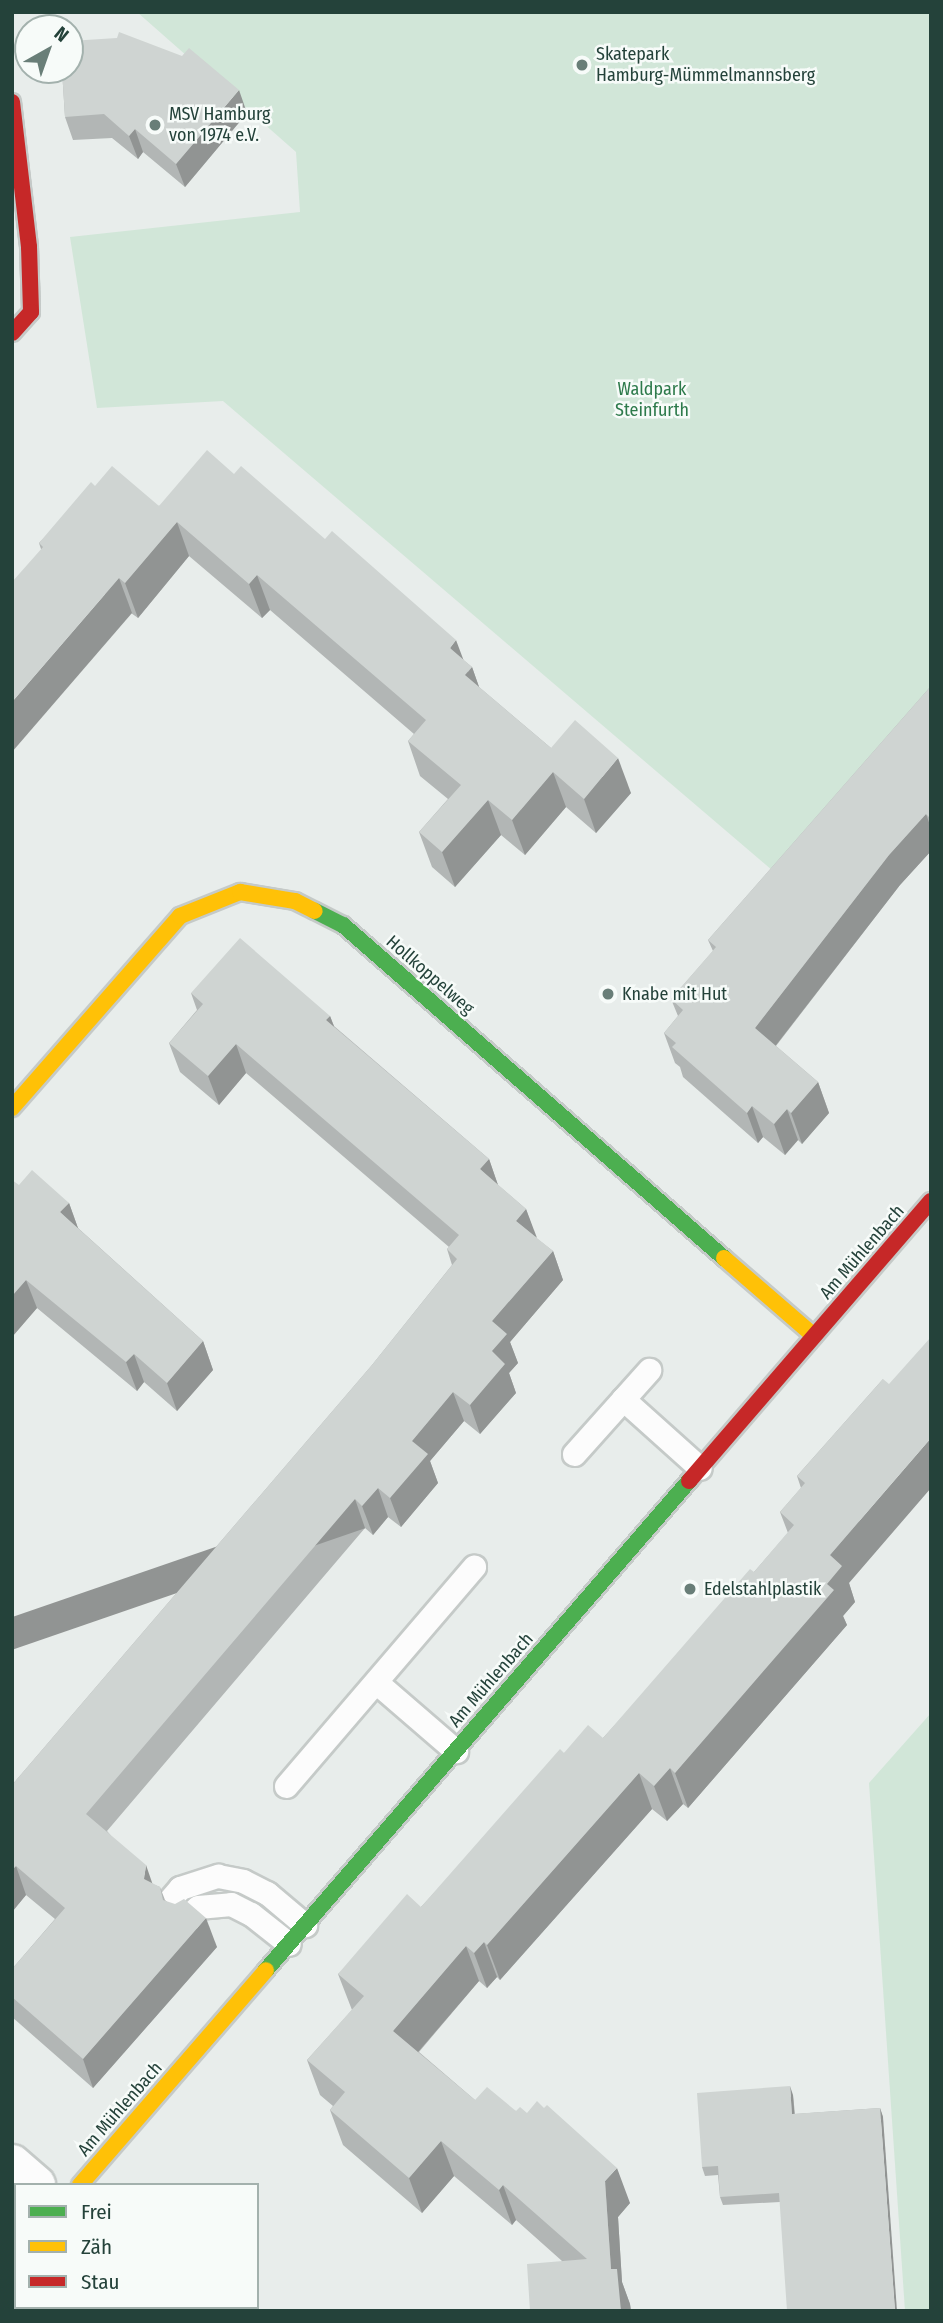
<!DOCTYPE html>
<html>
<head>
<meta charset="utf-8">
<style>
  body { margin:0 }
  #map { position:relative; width:943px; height:2323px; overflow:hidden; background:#e8edeb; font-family:"Fira Sans Condensed",sans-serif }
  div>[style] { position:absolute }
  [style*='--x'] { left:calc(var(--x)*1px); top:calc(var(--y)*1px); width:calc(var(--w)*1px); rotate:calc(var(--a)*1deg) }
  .green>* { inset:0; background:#d1e6d8 }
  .roads { filter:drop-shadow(2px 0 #c5cac8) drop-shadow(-2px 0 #c5cac8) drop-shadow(0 2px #c5cac8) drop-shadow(0 -2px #c5cac8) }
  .lane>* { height:23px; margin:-11.5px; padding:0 11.5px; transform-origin:11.5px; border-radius:11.5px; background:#fcfcfc }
  .street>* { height:38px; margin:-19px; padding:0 19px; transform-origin:19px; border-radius:19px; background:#fcfcfc }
  .fast>* { height:16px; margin:-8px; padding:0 8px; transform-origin:8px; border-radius:8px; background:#4caf50 }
  .slow>* { height:16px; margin:-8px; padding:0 8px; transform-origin:8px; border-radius:8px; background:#ffc107 }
  .jam>* { height:16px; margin:-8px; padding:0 8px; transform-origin:8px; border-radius:8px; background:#c62828 }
  .wall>* { inset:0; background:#b2b6b5 }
  .shaded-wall>* { inset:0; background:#919493; transform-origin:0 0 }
  .building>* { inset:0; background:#cfd4d2 }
  .dots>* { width:19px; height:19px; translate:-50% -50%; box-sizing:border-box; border:4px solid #f7fbf9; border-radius:50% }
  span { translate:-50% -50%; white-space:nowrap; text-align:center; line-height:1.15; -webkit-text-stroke:5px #f7fbf9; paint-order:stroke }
  .poi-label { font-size:18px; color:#24423a }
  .left { translate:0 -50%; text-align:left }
  .park-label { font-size:18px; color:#2d7a4b }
  .street-label { font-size:18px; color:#24423a }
  .frame { position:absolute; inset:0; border:14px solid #24423a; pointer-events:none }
  .legend { position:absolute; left:14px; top:2183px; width:245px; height:126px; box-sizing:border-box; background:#f7fbf9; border:2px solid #a3b1ad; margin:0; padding:9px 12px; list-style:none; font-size:21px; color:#24423a }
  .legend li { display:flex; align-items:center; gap:14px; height:35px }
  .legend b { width:35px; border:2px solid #a3b1ad }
  .north { position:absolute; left:14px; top:14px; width:70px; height:70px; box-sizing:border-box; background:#f7fbf9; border:2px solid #a3b1ad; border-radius:50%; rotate:40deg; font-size:19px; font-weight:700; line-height:28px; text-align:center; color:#24423a }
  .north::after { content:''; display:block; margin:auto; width:24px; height:32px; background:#697e78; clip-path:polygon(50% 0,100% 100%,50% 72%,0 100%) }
</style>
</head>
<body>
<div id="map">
  <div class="green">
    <i style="clip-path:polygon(137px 12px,931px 12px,931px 704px,780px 877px,223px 401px,97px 408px,70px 237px,300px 212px,296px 152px)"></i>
    <i style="clip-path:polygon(931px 1713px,931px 2311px,905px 2311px,869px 1783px)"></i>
  </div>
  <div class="roads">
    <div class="lane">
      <i style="--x:623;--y:1399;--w:103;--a:41.9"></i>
      <i style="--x:574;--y:1454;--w:113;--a:-48.2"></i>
      <i style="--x:376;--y:1682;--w:106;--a:40.8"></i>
      <i style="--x:286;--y:1786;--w:289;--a:-49.4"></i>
      <i style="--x:167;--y:1903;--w:20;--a:-49"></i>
      <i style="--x:180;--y:1888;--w:40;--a:-18"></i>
      <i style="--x:218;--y:1876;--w:25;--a:11"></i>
      <i style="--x:243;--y:1881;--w:27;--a:27"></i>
      <i style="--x:267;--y:1893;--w:50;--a:40.1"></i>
      <i style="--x:184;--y:1919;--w:18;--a:-41"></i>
      <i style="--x:198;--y:1907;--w:33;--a:-5"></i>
      <i style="--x:231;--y:1904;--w:22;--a:27"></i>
      <i style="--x:251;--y:1914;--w:48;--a:38.3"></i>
    </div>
    <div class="street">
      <i style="--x:12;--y:2164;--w:32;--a:41"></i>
      <i style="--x:176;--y:2307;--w:6;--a:45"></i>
    </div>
    <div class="fast">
      <i style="--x:315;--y:911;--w:31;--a:27"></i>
      <i style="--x:343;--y:925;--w:506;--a:41.15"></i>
      <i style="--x:266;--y:1970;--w:647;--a:-49.14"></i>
    </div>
    <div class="slow">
      <i style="--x:12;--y:1108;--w:255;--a:-48.8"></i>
      <i style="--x:180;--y:916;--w:65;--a:-21.8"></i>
      <i style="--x:240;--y:892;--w:56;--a:9.3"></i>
      <i style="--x:295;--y:901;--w:22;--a:27"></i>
      <i style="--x:724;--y:1258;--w:119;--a:40.9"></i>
      <i style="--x:80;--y:2185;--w:284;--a:-49.1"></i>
    </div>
    <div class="jam">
      <i style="--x:12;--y:102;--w:146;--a:83.3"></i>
      <i style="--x:29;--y:247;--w:65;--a:88.2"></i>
      <i style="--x:31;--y:312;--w:28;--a:132"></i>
      <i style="--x:689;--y:1481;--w:370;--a:-49.2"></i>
    </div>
  </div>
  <div class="wall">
    <i style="clip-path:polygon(62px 70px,247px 113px,185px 187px,143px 152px,138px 159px,112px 138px,73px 140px,65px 117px)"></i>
    <i style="clip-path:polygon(234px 474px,472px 667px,479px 687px,551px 748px,631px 793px,596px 833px,566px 807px,525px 855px,501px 835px,455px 887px,432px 867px,419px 832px,448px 799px,420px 776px,408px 741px,414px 734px,270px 610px,262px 618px,189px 556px,138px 618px,41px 549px,39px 543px,95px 486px,159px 506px)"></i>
    <i style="clip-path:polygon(931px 686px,931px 851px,900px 885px,776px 1046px,818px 1082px,829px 1113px,802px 1144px,798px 1140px,785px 1155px,763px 1137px,758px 1143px,683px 1077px,680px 1067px,675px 1063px,664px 1033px,678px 1016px,671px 999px,713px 951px,708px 940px)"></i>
    <i style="clip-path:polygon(191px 993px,330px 1016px,334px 1026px,489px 1159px,498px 1185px,526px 1209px,536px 1238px,553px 1251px,563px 1280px,510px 1342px,518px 1363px,509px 1373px,516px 1393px,480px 1434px,464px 1421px,430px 1461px,438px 1483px,401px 1527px,388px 1517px,373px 1535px,365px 1528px,107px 1831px,152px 1884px,160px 1887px,165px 1900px,217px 1947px,93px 2088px,12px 2017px,12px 1969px,55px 1919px,26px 1895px,12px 1912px,12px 1785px,372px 1365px,452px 1265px,447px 1249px,449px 1247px,246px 1073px,219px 1105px,180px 1072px,169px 1043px,197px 1010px)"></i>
    <i style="clip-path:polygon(19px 1185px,69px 1203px,78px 1228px,203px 1341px,213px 1370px,177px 1411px,144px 1382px,137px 1391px,37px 1308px,12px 1337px)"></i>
    <i style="clip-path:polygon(883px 1379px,849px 1583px,855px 1602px,843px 1616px,847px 1625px,688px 1808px,683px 1804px,667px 1821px,652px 1809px,500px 1980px,497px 1977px,487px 1988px,479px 1981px,419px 2052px,475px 2100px,516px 2111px,630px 2203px,618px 2217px,622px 2282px,630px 2304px,631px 2311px,530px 2311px,562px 2261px,516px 2220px,512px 2225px,454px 2176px,422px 2213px,343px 2145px,330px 2110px,333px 2106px,320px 2095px,307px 2060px,352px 2010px,338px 1974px,421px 1907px,564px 1753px,603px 1738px,754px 1572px,788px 1533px,780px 1512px,801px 1488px,797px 1476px)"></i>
    <i style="clip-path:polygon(793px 2095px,795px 2114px,880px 2108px,883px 2117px,780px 2202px,723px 2205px,720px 2197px,718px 2175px,705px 2176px,702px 2167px)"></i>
  </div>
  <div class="shaded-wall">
    <i style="clip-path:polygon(239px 90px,247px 113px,185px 187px,176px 164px)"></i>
    <i style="clip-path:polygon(135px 129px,143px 152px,138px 159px,129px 136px)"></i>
    <i style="clip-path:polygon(177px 522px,189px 556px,138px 618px,125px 583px)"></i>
    <i style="clip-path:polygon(257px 575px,270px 610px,262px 618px,249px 584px)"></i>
    <i style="clip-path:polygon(119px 578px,132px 613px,12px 752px,12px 702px)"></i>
    <i style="clip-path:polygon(456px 640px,468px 672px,472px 667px,484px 701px,478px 709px,450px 648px)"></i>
    <i style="clip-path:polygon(618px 758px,631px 793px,596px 833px,584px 799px)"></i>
    <i style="clip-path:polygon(553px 772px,566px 807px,525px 855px,512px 820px)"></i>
    <i style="clip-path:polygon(488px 800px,501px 835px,455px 887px,442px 852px)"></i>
    <i style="clip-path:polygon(926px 814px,931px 828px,931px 851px,900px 885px,766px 1058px,755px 1028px,889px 855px)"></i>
    <i style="clip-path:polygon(330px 1016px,341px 1045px,326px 1020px)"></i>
    <i style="clip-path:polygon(236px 1044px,246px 1073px,219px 1105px,208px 1076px)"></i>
    <i style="clip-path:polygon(818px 1082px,829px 1113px,802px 1144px,791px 1113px)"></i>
    <i style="clip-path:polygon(752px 1106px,763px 1137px,758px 1143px,747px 1113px)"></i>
    <i style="clip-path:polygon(787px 1109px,798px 1140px,785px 1155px,774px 1124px)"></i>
    <i style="clip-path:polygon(489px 1159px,499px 1188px,480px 1169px)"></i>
    <i style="clip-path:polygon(69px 1203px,79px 1231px,60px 1212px)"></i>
    <i style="clip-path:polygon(526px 1209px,537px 1238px,516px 1221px)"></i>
    <i style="clip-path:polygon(553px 1251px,563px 1280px,510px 1342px,518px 1363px,509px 1373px,516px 1393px,480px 1434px,470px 1405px,492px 1351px,492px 1321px)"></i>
    <i style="clip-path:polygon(26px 1280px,37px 1308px,12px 1337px,12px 1296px)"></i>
    <i style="clip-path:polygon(203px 1341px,213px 1370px,177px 1411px,167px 1383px)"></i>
    <i style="clip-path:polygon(134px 1354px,144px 1382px,137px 1391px,126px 1362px)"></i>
    <i style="clip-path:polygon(453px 1392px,464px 1421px,430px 1461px,438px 1483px,401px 1527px,390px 1498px,412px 1441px)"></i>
    <i style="clip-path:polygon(931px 1438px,931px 1488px,849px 1583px,855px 1602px,843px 1616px,847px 1625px,688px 1808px,675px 1773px,827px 1584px,830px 1555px)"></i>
    <i style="clip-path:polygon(378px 1488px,388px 1517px,373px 1535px,362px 1506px)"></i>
    <i style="left:355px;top:1499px;width:31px;height:414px;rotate:71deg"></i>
    <i style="clip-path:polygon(670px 1768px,683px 1804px,667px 1821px,654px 1786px)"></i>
    <i style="clip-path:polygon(639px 1773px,652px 1809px,500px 1980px,487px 1945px)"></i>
    <i style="clip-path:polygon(146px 1865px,156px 1894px,144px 1879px)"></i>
    <i style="clip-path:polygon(16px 1866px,26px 1895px,12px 1912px,12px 1870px)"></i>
    <i style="clip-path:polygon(206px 1918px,217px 1947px,93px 2088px,83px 2059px)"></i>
    <i style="clip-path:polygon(484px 1942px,497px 1977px,487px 1988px,474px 1953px)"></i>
    <i style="clip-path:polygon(466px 1946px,479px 1981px,406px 2066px,393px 2031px)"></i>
    <i style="clip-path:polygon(790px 2086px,793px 2095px,795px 2123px,792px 2114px)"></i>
    <i style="clip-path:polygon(880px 2108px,883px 2117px,897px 2311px,895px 2311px)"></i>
    <i style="clip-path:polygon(441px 2141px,454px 2176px,422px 2213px,409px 2178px)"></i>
    <i style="clip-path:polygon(617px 2168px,630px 2203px,618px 2217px,622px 2282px,630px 2304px,631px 2311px,621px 2311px,611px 2269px,605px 2181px)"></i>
    <i style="clip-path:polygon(503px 2185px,516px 2220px,512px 2225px,499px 2190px)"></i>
  </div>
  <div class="building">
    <i style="clip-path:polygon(119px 32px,182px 56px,189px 48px,239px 90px,176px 164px,135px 129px,129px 136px,104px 114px,65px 117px,62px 70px,70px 70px,70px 41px,117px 38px)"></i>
    <i style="clip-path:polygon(207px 450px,234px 474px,241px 466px,325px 539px,332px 531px,456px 640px,450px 648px,472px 667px,465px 675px,551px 748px,575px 720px,618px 758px,584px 799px,553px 772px,512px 820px,488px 800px,442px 852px,419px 832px,461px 785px,408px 741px,426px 720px,257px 575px,249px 584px,177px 522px,125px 583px,119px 578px,12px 702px,12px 582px,43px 547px,39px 543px,91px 482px,95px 486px,112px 466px,159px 506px)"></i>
    <i style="clip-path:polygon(931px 686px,931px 819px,926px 814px,889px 855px,755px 1028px,818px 1082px,791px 1113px,787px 1109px,774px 1124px,752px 1106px,747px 1113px,672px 1047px,676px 1043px,664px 1033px,683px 1010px,671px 999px,716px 947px,708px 940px)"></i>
    <i style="clip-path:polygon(240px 938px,330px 1016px,326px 1020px,489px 1159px,480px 1169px,526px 1209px,516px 1221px,553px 1251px,492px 1321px,507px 1334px,492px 1351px,505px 1364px,470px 1405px,453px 1392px,412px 1441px,428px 1454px,390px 1498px,378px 1488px,362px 1506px,355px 1499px,86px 1814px,146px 1865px,144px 1879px,160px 1887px,163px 1900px,175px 1904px,184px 1899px,206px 1918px,83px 2059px,12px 1997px,12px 1969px,65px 1908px,16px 1866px,12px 1870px,12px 1785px,372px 1365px,457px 1259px,447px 1249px,459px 1235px,236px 1044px,208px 1076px,169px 1043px,203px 1004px,191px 993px)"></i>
    <i style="clip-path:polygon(32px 1170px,69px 1203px,60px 1212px,203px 1341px,167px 1383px,134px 1354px,126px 1362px,26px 1280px,12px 1296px,12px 1180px,19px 1185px)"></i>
    <i style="clip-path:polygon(931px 1337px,931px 1438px,830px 1555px,842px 1566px,827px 1584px,834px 1590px,675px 1773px,670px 1768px,654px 1786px,639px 1773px,487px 1945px,484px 1942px,474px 1953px,466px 1946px,393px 2031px,475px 2100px,487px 2087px,516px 2111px,520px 2107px,527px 2113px,537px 2101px,544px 2108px,547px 2105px,617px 2168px,605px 2181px,611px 2269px,617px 2269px,621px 2311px,530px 2311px,527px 2264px,587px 2259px,503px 2185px,499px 2190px,441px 2141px,409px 2178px,330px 2110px,345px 2092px,307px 2060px,364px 1996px,338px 1974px,407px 1894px,421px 1907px,560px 1749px,564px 1753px,588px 1725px,603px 1738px,750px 1569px,754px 1572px,794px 1525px,780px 1512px,805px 1483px,797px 1476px,883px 1379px,889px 1384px)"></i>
    <i style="clip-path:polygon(790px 2086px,792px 2114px,880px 2108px,895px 2311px,787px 2311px,779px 2193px,720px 2197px,718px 2166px,702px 2167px,697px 2093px)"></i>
    <i style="clip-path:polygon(12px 2278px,16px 2282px,16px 2307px,45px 2307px,49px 2311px,12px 2311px)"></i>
  </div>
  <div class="dots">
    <i style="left:582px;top:65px;background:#697e78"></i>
    <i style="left:155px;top:125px;background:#697e78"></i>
    <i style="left:608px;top:994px;background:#697e78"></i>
    <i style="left:690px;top:1589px;background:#697e78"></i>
  </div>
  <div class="poi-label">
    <span class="left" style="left:596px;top:65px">Skatepark<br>Hamburg-Mümmelmannsberg</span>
    <span class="left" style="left:169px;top:125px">MSV Hamburg<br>von 1974 e.V.</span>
    <span class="left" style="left:622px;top:994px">Knabe mit Hut</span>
    <span class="left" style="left:704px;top:1589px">Edelstahlplastik</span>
  </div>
  <div class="park-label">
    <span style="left:652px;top:400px">Waldpark<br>Steinfurth</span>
  </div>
  <div class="street-label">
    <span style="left:430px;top:975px;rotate:41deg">Hollkoppelweg</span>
    <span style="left:862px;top:1252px;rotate:-49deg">Am Mühlenbach</span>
    <span style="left:491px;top:1680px;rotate:-49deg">Am Mühlenbach</span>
    <span style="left:120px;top:2109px;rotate:-49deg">Am Mühlenbach</span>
  </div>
  <div class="frame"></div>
  <ul class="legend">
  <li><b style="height:9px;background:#4caf50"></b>Frei</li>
  <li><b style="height:9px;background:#ffc107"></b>Zäh</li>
  <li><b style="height:9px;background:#c62828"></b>Stau</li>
  </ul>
  <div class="north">N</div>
</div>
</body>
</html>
